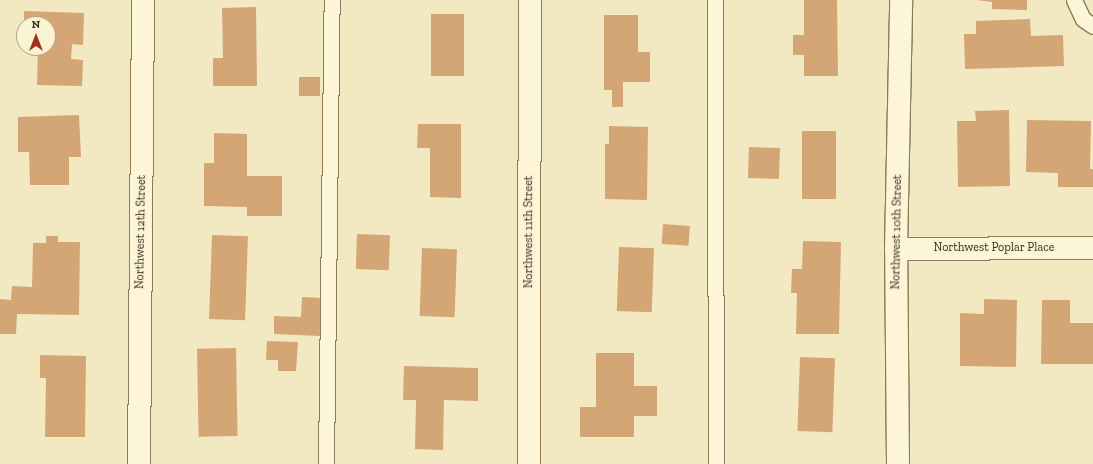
<!DOCTYPE html>
<html>
<head>
<meta charset="utf-8">
<style>
  body { margin:0 }
  #map { position:relative; width:1093px; height:464px; overflow:hidden; background:#f2e9c3; font-family:"Zilla Slab",serif }
  div>[style] { position:absolute }
  [style*='--x'] { left:calc(var(--x)*1px); top:calc(var(--y)*1px); width:calc(var(--w)*1px); rotate:calc(var(--a)*1deg) }
  .building>* { inset:0; background:#d4a675; transform-origin:0 0 }
  .roads { filter:drop-shadow(1px 0 #8e7a58) drop-shadow(-1px 0 #8e7a58) drop-shadow(0 1px #8e7a58) drop-shadow(0 -1px #8e7a58) }
  .service>* { height:15px; margin:-7.5px; padding:0 7.5px; transform-origin:7.5px; border-radius:7.5px; background:#fcf5d7 }
  .minor>* { height:22px; margin:-11px; padding:0 11px; transform-origin:11px; border-radius:11px; background:#fcf5d7 }
  .tertiary>* { height:22px; margin:-11px; padding:0 11px; transform-origin:11px; border-radius:11px; background:#fcf5d7 }
  span { translate:-50% -50%; white-space:nowrap; text-align:center; line-height:1.15; -webkit-text-stroke:3px #f9f2d3; paint-order:stroke }
  .street-label { font-size:12px; color:#3d301d }
  .north { position:absolute; left:16px; top:16px; width:40px; height:40px; box-sizing:border-box; background:#f9f2d3; border:1px solid #aea48a; border-radius:50%; rotate:0deg; font-size:11px; font-weight:700; line-height:16px; text-align:center; color:#3d301d }
  .north::after { content:''; display:block; margin:auto; width:14px; height:18px; background:#a32e22; clip-path:polygon(50% 0,100% 100%,50% 72%,0 100%) }
</style>
</head>
<body>
<div id="map">
  <div class="building">
    <i style="clip-path:polygon(804px 0,837px 0,838px 76px,804px 76px,804px 55px,793px 55px,793px 35px,804px 35px)"></i>
    <i style="clip-path:polygon(977px 0,1027px 0,1027px 10px,992px 9px,992px 2px)"></i>
    <i style="clip-path:polygon(256px 7px,257px 86px,213px 86px,213px 58px,223px 58px,222px 8px)"></i>
    <i style="clip-path:polygon(24px 11px,84px 13px,83px 45px,72px 44px,71px 59px,83px 60px,82px 86px,37px 85px,38px 48px,48px 48px,48px 24px,24px 24px)"></i>
    <i style="left:431px;top:14px;width:33px;height:62px"></i>
    <i style="clip-path:polygon(604px 15px,638px 15px,638px 52px,650px 52px,650px 82px,623px 82px,623px 107px,612px 107px,612px 90px,604px 90px)"></i>
    <i style="clip-path:polygon(1030px 19px,1031px 36px,1063px 35px,1064px 66px,965px 69px,964px 34px,976px 34px,976px 21px)"></i>
    <i style="left:299px;top:77px;width:21px;height:19px"></i>
    <i style="clip-path:polygon(1009px 110px,1010px 186px,958px 187px,957px 121px,976px 121px,975px 111px)"></i>
    <i style="clip-path:polygon(79px 115px,81px 157px,69px 157px,69px 185px,30px 185px,29px 152px,18px 152px,18px 117px)"></i>
    <i style="clip-path:polygon(1027px 120px,1091px 121px,1090px 169px,1093px 169px,1093px 187px,1058px 187px,1058px 173px,1026px 172px)"></i>
    <i style="clip-path:polygon(418px 124px,461px 124px,461px 198px,430px 197px,430px 148px,417px 148px)"></i>
    <i style="clip-path:polygon(609px 126px,648px 127px,647px 200px,605px 199px,605px 144px,609px 144px)"></i>
    <i style="left:802px;top:131px;width:34px;height:68px"></i>
    <i style="clip-path:polygon(214px 133px,247px 134px,247px 176px,282px 176px,282px 216px,247px 216px,247px 207px,204px 206px,204px 163px,214px 163px)"></i>
    <i style="left:749px;top:147px;width:31px;height:31px;rotate:2deg"></i>
    <i style="left:663px;top:224px;width:27px;height:20px;rotate:4deg"></i>
    <i style="left:357px;top:234px;width:33px;height:35px;rotate:2deg"></i>
    <i style="left:212px;top:235px;width:36px;height:84px;rotate:2deg"></i>
    <i style="clip-path:polygon(46px 236px,58px 236px,58px 242px,80px 242px,79px 315px,17px 314px,16px 334px,0 334px,0 299px,11px 300px,12px 286px,32px 287px,33px 243px,46px 243px)"></i>
    <i style="clip-path:polygon(803px 241px,841px 242px,839px 334px,796px 334px,797px 293px,791px 293px,792px 269px,802px 269px)"></i>
    <i style="left:619px;top:247px;width:35px;height:64px;rotate:2deg"></i>
    <i style="left:422px;top:248px;width:35px;height:68px;rotate:2deg"></i>
    <i style="clip-path:polygon(302px 297px,322px 298px,320px 336px,274px 334px,274px 316px,301px 317px)"></i>
    <i style="clip-path:polygon(984px 299px,1017px 300px,1016px 367px,960px 366px,960px 313px,984px 314px)"></i>
    <i style="clip-path:polygon(1042px 300px,1070px 300px,1070px 323px,1093px 323px,1093px 364px,1041px 364px)"></i>
    <i style="clip-path:polygon(267px 341px,298px 342px,296px 371px,278px 371px,278px 360px,266px 360px)"></i>
    <i style="left:236px;top:348px;width:88px;height:39px;rotate:89deg"></i>
    <i style="clip-path:polygon(596px 353px,634px 353px,634px 386px,657px 386px,657px 416px,634px 416px,634px 437px,580px 437px,580px 407px,596px 407px)"></i>
    <i style="clip-path:polygon(40px 355px,86px 356px,85px 437px,45px 437px,46px 378px,40px 378px)"></i>
    <i style="left:800px;top:357px;width:35px;height:74px;rotate:2deg"></i>
    <i style="clip-path:polygon(404px 366px,478px 368px,478px 401px,444px 400px,443px 450px,415px 449px,416px 400px,403px 400px)"></i>
  </div>
  <div class="roads">
    <div class="service">
      <i style="--x:715;--y:0;--w:464;--a:89.9"></i>
      <i style="--x:1074;--y:0;--w:21;--a:65"></i>
      <i style="--x:1083;--y:19;--w:12;--a:35"></i>
      <i style="--x:326;--y:464;--w:464;--a:-89.3"></i>
    </div>
    <div class="minor">
      <i style="--x:896;--y:249;--w:197;--a:-0.3"></i>
      <i style="--x:139;--y:464;--w:464;--a:-89.5"></i>
      <i style="--x:529;--y:464;--w:464;--a:-89.9"></i>
    </div>
    <div class="tertiary">
      <i style="--x:898;--y:464;--w:215;--a:-90.5"></i>
      <i style="--x:896;--y:249;--w:249;--a:-88.8"></i>
    </div>
  </div>
  <div class="street-label">
    <span style="left:141px;top:232px;rotate:-89deg">Northwest 12th Street</span>
    <span style="left:529px;top:232px;rotate:-90deg">Northwest 11th Street</span>
    <span style="left:897px;top:232px;rotate:-89deg">Northwest 10th Street</span>
    <span style="left:994px;top:248px">Northwest Poplar Place</span>
  </div>
  <div class="north">N</div>
</div>
</body>
</html>
